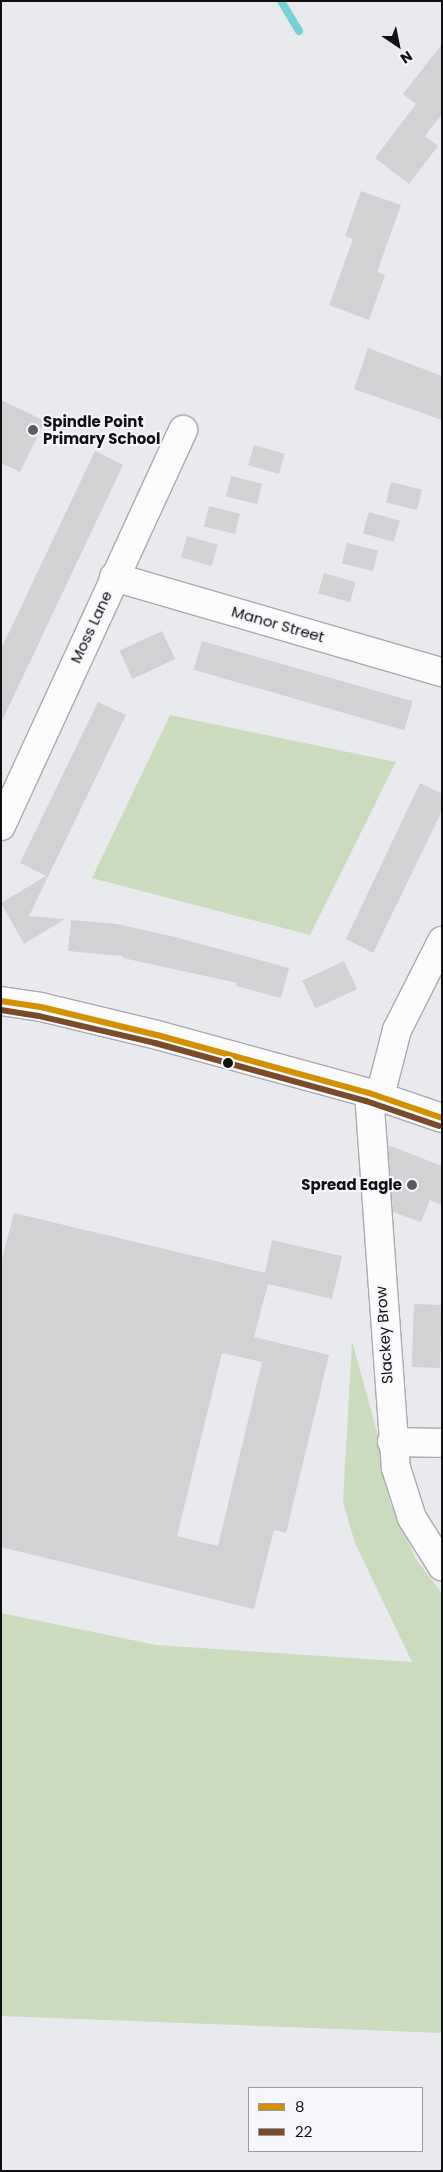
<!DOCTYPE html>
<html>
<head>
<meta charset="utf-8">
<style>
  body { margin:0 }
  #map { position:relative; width:443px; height:2172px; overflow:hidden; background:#e9eaee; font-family:Poppins,sans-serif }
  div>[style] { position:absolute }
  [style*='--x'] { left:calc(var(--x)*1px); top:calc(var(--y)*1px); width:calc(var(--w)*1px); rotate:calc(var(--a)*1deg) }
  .green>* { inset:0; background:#cadbbe }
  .stream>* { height:8px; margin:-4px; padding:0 4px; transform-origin:4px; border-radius:4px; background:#75d1d5 }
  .building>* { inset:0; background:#d2d1d3; transform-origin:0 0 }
  .roads { filter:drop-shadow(1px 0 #a9aaad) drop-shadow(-1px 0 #a9aaad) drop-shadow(0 1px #a9aaad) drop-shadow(0 -1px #a9aaad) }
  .street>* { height:28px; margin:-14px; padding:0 14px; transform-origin:14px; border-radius:14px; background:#fcfcfc }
  .secondary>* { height:28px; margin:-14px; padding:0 14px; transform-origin:14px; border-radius:14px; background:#fcfcfc }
  .primary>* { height:28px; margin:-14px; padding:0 14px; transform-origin:14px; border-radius:14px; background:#fcfcfc }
  .bus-1>* { height:6px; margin:-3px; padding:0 3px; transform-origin:3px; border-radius:3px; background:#d49003 }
  .bus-2>* { height:6px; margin:-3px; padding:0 3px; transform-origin:3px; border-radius:3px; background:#7a4b2a }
  .dots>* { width:14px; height:14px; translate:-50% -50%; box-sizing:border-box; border:2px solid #f6f7fd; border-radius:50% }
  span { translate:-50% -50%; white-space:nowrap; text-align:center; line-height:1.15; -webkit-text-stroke:4px #f6f7fd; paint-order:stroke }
  .poi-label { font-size:15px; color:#0f1012; font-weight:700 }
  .left { translate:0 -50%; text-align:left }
  .right { translate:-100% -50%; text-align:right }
  .street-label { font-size:15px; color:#0f1012 }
  .frame { position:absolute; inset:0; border:2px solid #0f1012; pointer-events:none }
  .legend { position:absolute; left:248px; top:2087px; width:175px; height:65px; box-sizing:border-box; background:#f6f7fd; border:1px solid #9a9b9f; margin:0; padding:6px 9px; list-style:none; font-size:15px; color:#0f1012 }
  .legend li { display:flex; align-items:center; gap:10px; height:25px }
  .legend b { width:25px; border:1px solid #9a9b9f }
  .north { position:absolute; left:373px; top:20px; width:50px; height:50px; -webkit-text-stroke:4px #f6f7fd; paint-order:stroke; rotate:146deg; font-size:14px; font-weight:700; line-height:20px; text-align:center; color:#0f1012 }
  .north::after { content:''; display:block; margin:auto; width:18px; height:22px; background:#0f1012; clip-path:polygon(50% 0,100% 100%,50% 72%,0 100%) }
</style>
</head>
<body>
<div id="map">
  <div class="green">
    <i style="clip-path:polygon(170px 715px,396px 762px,310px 935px,92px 878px)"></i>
    <i style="clip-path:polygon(352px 1341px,380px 1443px,390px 1503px,417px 1561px,442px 1593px,442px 2033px,1px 2016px,1px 1613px,156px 1645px,412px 1662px,355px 1543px,343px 1502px)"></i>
  </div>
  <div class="stream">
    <i style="--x:281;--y:1;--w:35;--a:59"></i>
  </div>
  <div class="building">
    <i style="clip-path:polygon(442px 44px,442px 114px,425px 136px,438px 146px,409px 184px,375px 158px,416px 104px,403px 94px)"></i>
    <i style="clip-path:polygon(361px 191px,401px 205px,377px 272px,385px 275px,369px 320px,329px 305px,353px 239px,345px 236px)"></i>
    <i style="clip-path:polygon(368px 348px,442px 376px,442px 420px,354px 389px)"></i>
    <i style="clip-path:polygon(1px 400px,45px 421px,20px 472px,1px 463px)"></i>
    <i style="left:254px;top:445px;width:32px;height:21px;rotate:16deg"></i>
    <i style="clip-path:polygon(95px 451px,123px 465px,1px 723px,1px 649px)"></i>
    <i style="left:231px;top:476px;width:32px;height:21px;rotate:14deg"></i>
    <i style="left:391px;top:482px;width:32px;height:21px;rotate:14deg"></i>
    <i style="left:209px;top:506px;width:32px;height:21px;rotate:14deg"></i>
    <i style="left:369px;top:512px;width:32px;height:22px;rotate:16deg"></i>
    <i style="left:187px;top:536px;width:32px;height:22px;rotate:16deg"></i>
    <i style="left:347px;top:543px;width:32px;height:21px;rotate:14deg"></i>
    <i style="left:324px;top:573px;width:33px;height:21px;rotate:16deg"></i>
    <i style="left:162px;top:631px;width:31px;height:47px;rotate:65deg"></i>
    <i style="left:202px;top:641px;width:219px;height:30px;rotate:16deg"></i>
    <i style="clip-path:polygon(98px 702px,126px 715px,29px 916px,65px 919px,24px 944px,1px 903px,46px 876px,20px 863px)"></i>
    <i style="clip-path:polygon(420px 783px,442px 794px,442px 811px,373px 953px,346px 939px)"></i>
    <i style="clip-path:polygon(71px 920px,117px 924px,175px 937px,289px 968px,281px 998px,236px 986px,237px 983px,123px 958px,123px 956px,68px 951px)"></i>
    <i style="left:344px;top:961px;width:31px;height:46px;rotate:65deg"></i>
    <i style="clip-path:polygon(388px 1145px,442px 1166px,442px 1205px,430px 1200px,421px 1222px,393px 1212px)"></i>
    <i style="clip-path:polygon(evenodd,14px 1213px,265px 1273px,272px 1240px,342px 1256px,332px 1299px,268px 1284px,254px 1337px,329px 1355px,286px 1533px,274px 1530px,254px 1609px,1px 1547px,1px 1263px,14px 1213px,222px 1353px,262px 1362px,218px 1546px,177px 1536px,222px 1353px)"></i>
    <i style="left:414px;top:1304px;width:28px;height:63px;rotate:2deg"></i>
  </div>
  <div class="roads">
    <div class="street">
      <i style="--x:114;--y:577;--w:341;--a:16.2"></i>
      <i style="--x:1;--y:826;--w:436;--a:-65.3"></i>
      <i style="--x:380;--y:1096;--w:68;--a:-75.6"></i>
      <i style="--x:397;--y:1030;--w:100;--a:-63.2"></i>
      <i style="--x:392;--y:1442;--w:50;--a:1.1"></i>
    </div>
    <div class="secondary">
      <i style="--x:369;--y:1093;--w:376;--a:85.9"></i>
      <i style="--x:396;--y:1468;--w:52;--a:72.3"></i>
      <i style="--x:412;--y:1518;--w:57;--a:58"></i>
    </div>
    <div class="primary">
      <i style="--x:1;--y:1001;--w:40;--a:8.5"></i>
      <i style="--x:41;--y:1007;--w:119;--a:13.6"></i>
      <i style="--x:157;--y:1035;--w:220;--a:15.3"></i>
      <i style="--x:369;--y:1093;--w:77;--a:18.9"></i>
    </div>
  </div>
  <div class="bus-1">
    <i style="--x:1;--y:1001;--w:40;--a:8.5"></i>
    <i style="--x:41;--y:1007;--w:119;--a:13.6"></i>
    <i style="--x:157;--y:1035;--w:220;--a:15.3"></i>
    <i style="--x:369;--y:1093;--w:77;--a:18.9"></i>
  </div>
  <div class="bus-2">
    <i style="--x:1;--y:1010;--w:38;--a:9"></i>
    <i style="--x:39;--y:1016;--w:119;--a:13.1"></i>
    <i style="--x:155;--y:1043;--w:219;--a:15.4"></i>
    <i style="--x:366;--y:1101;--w:77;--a:18.9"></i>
  </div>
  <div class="dots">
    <i style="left:33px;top:430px;background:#5b5c5f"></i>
    <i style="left:228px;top:1063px;background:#0f1012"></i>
    <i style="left:412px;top:1185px;background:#5b5c5f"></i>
  </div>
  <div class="poi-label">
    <span class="left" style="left:43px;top:430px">Spindle Point<br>Primary School</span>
    <span class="right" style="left:402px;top:1185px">Spread Eagle</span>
  </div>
  <div class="street-label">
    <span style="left:278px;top:624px;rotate:16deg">Manor Street</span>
    <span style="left:91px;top:627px;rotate:-65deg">Moss Lane</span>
    <span style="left:384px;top:1335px;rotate:-94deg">Slackey Brow</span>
  </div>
  <div class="frame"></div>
  <ul class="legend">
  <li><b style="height:6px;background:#d49003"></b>8</li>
  <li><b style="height:6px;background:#7a4b2a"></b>22</li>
  </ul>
  <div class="north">N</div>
</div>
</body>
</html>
